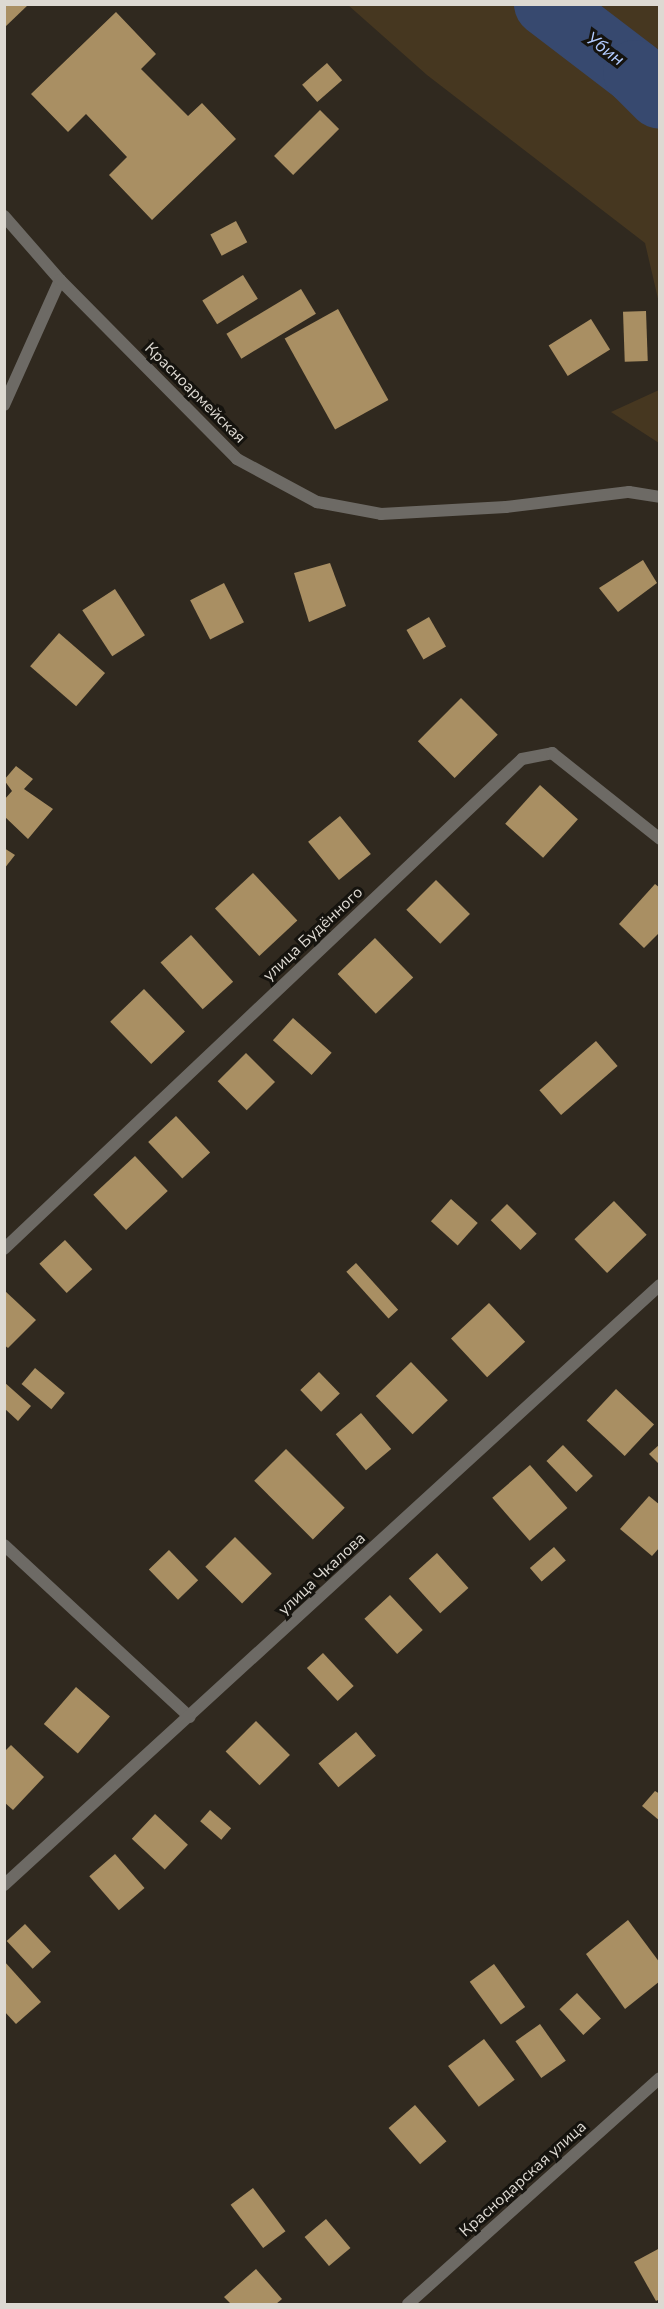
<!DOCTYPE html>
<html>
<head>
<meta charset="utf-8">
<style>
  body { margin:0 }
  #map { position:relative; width:664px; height:2309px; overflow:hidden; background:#30291f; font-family:"Nunito Sans",sans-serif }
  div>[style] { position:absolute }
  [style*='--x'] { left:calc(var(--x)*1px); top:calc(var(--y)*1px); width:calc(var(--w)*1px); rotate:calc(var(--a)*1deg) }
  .green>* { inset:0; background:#463720 }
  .river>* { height:64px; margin:-32px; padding:0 32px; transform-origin:32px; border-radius:32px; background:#37496f }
  .building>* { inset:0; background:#a98f63; transform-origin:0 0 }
  .minor>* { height:12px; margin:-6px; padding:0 6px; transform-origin:6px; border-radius:6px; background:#6d6a65 }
  .tertiary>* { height:12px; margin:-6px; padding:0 6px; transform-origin:6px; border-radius:6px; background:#6d6a65 }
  span { translate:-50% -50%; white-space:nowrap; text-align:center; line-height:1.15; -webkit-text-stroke:6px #15130e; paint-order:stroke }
  .street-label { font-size:16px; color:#ddd9d2 }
  .water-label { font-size:18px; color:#b1cafe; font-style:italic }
  .frame { position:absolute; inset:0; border:6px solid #ddd9d2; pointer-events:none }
</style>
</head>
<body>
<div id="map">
  <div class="green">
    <i style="clip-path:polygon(348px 5px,659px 5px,659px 303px,645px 243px,427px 75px)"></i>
    <i style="clip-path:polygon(659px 390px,659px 443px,611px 412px)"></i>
  </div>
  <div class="river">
    <i style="--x:546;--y:4;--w:112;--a:37.4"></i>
    <i style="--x:635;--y:72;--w:35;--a:45"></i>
  </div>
  <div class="building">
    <i style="clip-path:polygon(4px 4px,29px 4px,4px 28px)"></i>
    <i style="clip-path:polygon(116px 12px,156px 54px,141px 69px,188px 116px,202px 103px,236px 139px,152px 220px,109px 175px,127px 157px,86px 114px,68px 132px,31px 94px)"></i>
    <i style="left:327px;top:63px;width:23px;height:33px;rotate:49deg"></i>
    <i style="left:320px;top:110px;width:27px;height:65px;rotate:45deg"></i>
    <i style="left:236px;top:221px;width:24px;height:29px;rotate:62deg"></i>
    <i style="left:243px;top:275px;width:28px;height:48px;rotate:58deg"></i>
    <i style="left:301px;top:289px;width:29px;height:87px;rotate:59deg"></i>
    <i style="left:338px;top:309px;width:104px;height:61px;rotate:61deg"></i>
    <i style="left:646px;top:311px;width:50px;height:23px;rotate:88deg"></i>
    <i style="left:591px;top:319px;width:36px;height:50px;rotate:58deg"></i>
    <i style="clip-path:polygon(643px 560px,657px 583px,618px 612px,599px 588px)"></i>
    <i style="clip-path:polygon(330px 563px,346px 606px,309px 622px,294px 573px)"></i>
    <i style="left:224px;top:583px;width:44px;height:38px;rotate:63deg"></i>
    <i style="left:115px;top:589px;width:55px;height:39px;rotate:57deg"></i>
    <i style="left:429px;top:617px;width:34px;height:26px;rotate:60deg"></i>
    <i style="left:59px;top:633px;width:61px;height:44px;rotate:41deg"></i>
    <i style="left:461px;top:698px;width:52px;height:61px;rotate:45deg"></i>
    <i style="clip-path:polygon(16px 766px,33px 779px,24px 789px,53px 809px,28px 839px,4px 816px,4px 800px,12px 791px,4px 780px)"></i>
    <i style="left:540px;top:785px;width:51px;height:52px;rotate:42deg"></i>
    <i style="left:340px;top:816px;width:49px;height:41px;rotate:51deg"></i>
    <i style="clip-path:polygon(4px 848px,15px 855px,4px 869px)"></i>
    <i style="left:253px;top:873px;width:65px;height:52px;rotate:47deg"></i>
    <i style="left:436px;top:880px;width:48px;height:42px;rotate:45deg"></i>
    <i style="clip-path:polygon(655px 884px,660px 888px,660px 932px,644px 948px,619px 924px)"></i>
    <i style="left:191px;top:935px;width:63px;height:41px;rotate:48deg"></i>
    <i style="left:375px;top:938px;width:55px;height:52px;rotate:46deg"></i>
    <i style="left:144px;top:989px;width:59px;height:47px;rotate:46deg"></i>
    <i style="left:293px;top:1018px;width:52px;height:30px;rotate:42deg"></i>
    <i style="left:596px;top:1041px;width:33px;height:75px;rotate:49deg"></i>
    <i style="left:246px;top:1053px;width:41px;height:40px;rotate:45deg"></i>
    <i style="left:176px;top:1116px;width:50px;height:38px;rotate:47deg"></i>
    <i style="left:135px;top:1156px;width:48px;height:57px;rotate:47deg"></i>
    <i style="left:451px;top:1199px;width:36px;height:30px;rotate:42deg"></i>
    <i style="left:614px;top:1201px;width:47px;height:55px;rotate:46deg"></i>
    <i style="left:507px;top:1204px;width:42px;height:23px;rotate:45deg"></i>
    <i style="left:65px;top:1240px;width:40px;height:35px;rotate:47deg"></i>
    <i style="left:356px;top:1263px;width:63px;height:13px;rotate:48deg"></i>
    <i style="clip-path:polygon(4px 1290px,36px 1320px,8px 1348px,4px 1345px)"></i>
    <i style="left:489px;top:1303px;width:53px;height:52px;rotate:47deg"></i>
    <i style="left:411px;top:1362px;width:53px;height:49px;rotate:46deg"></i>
    <i style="left:35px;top:1368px;width:39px;height:21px;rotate:40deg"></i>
    <i style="left:319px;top:1372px;width:30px;height:26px;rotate:46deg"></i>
    <i style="clip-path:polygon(4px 1382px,31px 1406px,18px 1421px,4px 1408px)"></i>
    <i style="left:616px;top:1389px;width:52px;height:43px;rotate:43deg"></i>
    <i style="left:361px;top:1413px;width:47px;height:33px;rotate:50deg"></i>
    <i style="clip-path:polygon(660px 1444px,660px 1465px,649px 1454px)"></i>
    <i style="left:563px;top:1445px;width:43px;height:23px;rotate:46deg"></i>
    <i style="left:286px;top:1449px;width:83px;height:45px;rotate:45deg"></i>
    <i style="left:530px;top:1465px;width:57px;height:50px;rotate:49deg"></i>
    <i style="clip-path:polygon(649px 1496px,660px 1505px,660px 1547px,652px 1556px,620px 1529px)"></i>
    <i style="left:235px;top:1537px;width:52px;height:42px;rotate:45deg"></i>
    <i style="left:554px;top:1547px;width:18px;height:32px;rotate:49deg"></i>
    <i style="left:169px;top:1550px;width:42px;height:28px;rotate:46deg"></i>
    <i style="left:437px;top:1553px;width:47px;height:38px;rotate:48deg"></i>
    <i style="left:390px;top:1595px;width:48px;height:35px;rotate:47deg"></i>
    <i style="left:323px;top:1653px;width:45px;height:22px;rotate:47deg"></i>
    <i style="left:76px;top:1687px;width:45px;height:49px;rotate:41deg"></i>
    <i style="left:256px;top:1721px;width:48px;height:43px;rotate:45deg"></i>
    <i style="left:356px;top:1732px;width:31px;height:49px;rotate:50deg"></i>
    <i style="clip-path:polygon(11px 1745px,44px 1777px,13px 1810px,4px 1802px,4px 1752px)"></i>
    <i style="clip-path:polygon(655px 1791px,660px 1794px,660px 1821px,642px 1806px)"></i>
    <i style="left:210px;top:1810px;width:28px;height:15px;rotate:41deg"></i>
    <i style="left:155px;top:1814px;width:45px;height:34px;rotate:43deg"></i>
    <i style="left:115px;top:1854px;width:45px;height:34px;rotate:49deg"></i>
    <i style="clip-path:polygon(628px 1920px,660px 1963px,660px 1981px,625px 2009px,586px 1954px)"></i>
    <i style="left:25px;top:1924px;width:38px;height:25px;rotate:47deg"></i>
    <i style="clip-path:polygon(4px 1961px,41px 2002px,16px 2024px,4px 2011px)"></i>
    <i style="left:494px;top:1964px;width:53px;height:30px;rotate:54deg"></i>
    <i style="left:577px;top:1993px;width:35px;height:24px;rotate:47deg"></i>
    <i style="left:540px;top:2024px;width:45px;height:30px;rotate:55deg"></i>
    <i style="left:484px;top:2039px;width:51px;height:45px;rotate:53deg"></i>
    <i style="left:415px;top:2105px;width:48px;height:35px;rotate:49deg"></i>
    <i style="left:253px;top:2188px;width:54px;height:28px;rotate:53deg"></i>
    <i style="left:326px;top:2219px;width:38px;height:28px;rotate:50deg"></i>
    <i style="clip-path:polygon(660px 2248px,660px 2299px,656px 2301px,634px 2262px)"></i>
    <i style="clip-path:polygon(256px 2269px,282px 2299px,276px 2304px,231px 2304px,224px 2297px)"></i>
  </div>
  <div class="minor">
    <i style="--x:4;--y:405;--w:137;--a:-65.9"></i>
    <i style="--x:4;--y:1249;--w:713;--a:-43.41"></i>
    <i style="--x:522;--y:759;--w:31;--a:-11"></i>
    <i style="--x:552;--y:753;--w:138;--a:38.5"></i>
    <i style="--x:4;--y:1545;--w:253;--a:42.8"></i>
    <i style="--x:4;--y:1885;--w:889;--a:-42.45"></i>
    <i style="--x:408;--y:2304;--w:338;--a:-41.9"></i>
  </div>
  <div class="tertiary">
    <i style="--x:4;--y:216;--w:85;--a:48.8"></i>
    <i style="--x:60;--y:280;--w:252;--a:45.3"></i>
    <i style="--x:237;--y:459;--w:91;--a:28.3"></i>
    <i style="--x:317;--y:502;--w:65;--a:10.6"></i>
    <i style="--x:381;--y:514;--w:125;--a:-3.2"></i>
    <i style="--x:506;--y:507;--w:124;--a:-7"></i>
    <i style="--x:629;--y:492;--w:31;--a:9"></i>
  </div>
  <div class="street-label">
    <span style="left:195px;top:393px;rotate:45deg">Красноармейская</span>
    <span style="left:313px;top:934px;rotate:-43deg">улица Будённого</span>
    <span style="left:322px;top:1574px;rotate:-43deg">улица Чкалова</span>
    <span style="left:523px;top:2179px;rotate:-42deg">Краснодарская улица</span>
  </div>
  <div class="water-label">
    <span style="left:605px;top:49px;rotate:37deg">Убин</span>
  </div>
  <div class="frame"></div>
</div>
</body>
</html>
